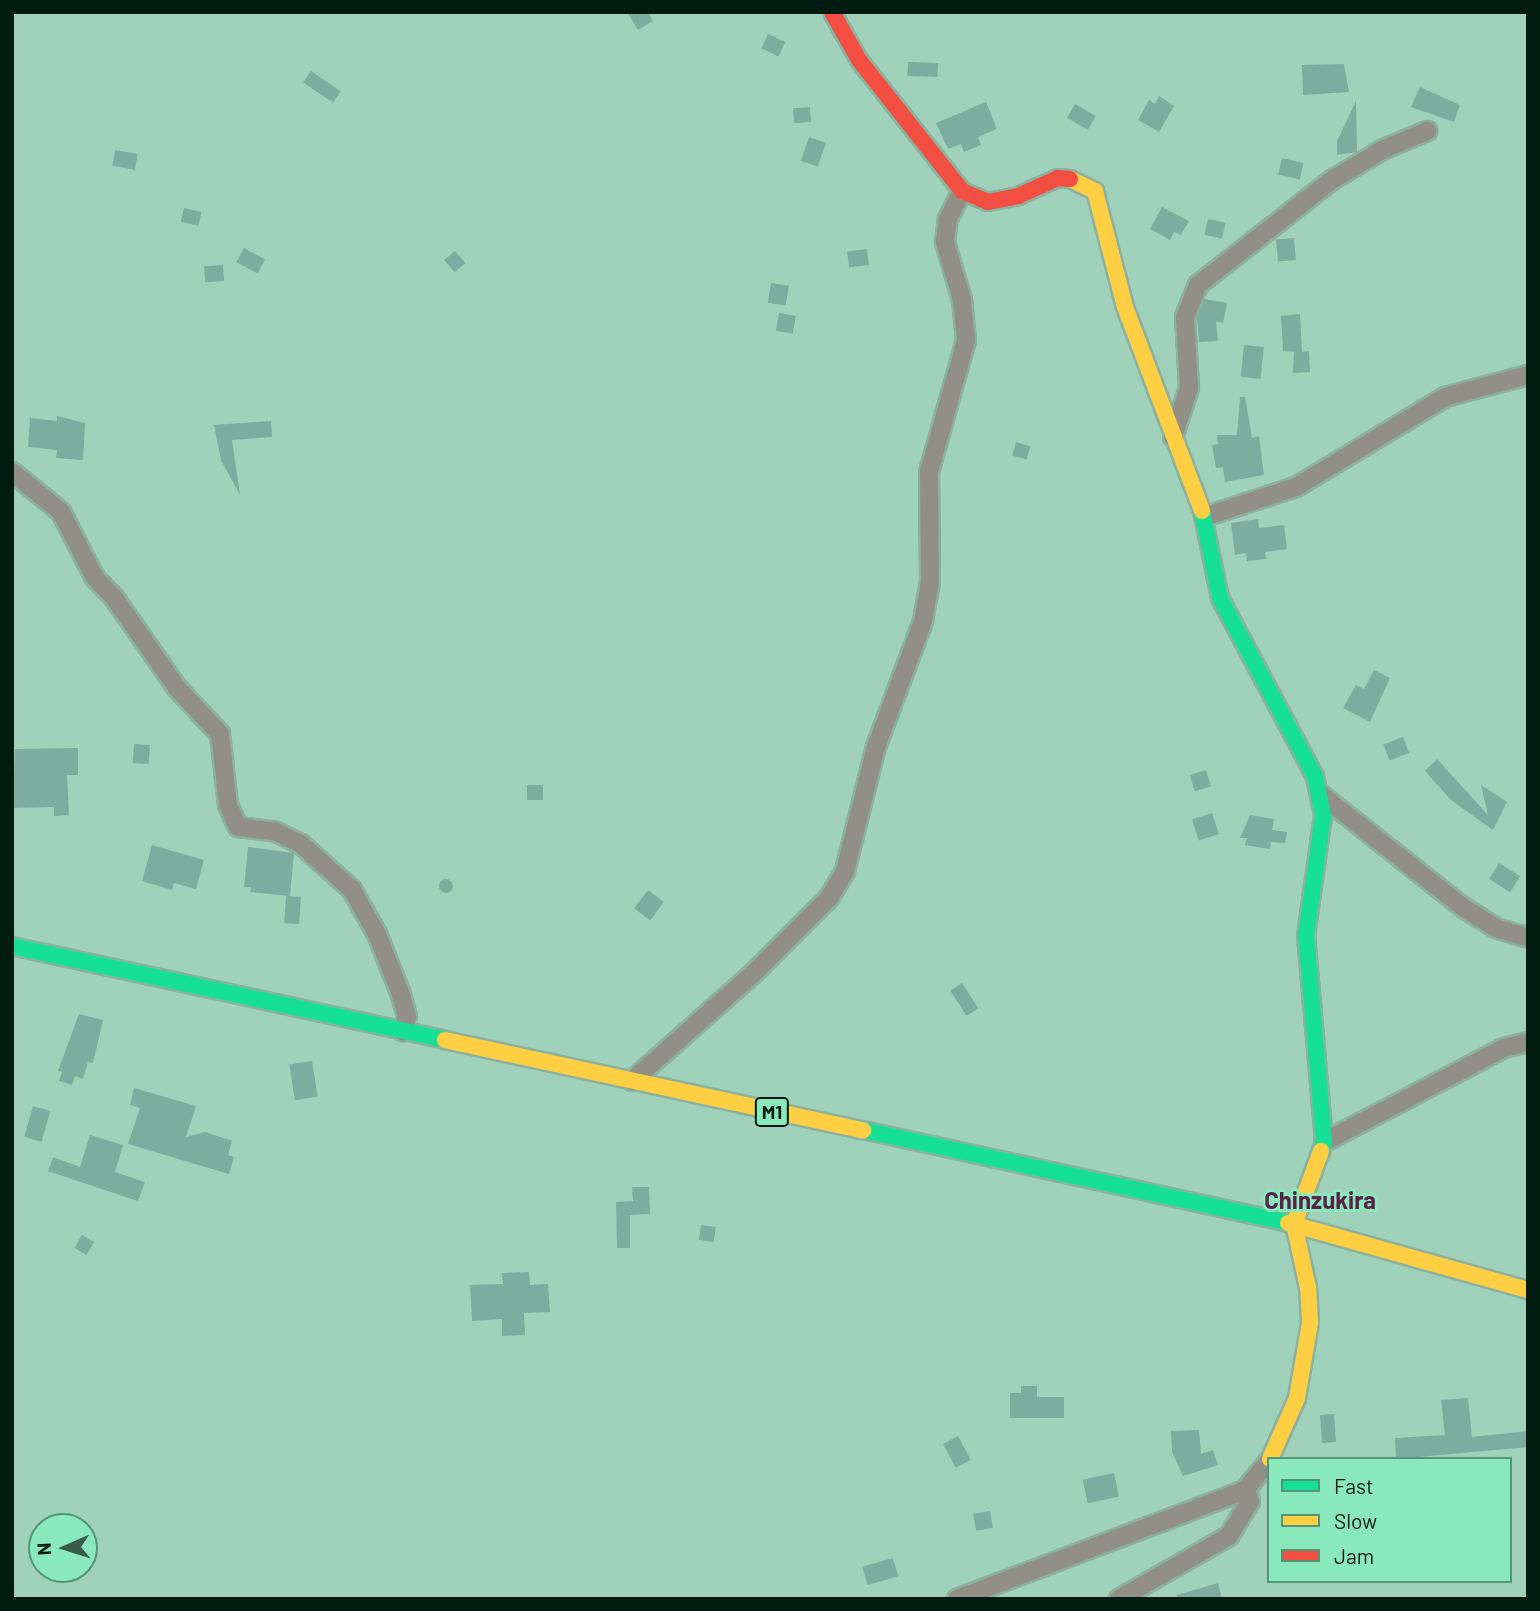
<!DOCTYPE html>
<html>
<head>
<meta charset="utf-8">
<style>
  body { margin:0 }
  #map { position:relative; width:1540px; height:1611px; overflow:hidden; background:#a0d2bb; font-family:Barlow,sans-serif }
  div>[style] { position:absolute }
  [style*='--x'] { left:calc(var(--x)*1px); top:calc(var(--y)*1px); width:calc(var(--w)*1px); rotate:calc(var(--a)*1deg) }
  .building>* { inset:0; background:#7eac9f; transform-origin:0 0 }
  .round { border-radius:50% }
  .roads { filter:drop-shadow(2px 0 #8bb19f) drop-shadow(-2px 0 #8bb19f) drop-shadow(0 2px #8bb19f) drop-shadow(0 -2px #8bb19f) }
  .street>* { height:18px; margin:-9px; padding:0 9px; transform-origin:9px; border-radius:9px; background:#928f87 }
  .fast>* { height:16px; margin:-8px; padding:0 8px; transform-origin:8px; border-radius:8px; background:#16e098 }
  .slow>* { height:16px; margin:-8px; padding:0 8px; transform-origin:8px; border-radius:8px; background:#ffcf43 }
  .jam>* { height:16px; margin:-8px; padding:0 8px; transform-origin:8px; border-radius:8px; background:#f24e42 }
  span { translate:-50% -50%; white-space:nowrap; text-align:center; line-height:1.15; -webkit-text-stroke:6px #8ae8bd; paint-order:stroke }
  .shield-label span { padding:2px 5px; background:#8ae8bd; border:2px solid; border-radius:5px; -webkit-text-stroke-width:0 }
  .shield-label { font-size:19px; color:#001b0f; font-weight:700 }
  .quarter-label { font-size:24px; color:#5b2047; font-weight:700 }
  .frame { position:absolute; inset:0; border:14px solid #001b0f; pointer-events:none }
  .legend { position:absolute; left:1267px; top:1457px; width:245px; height:126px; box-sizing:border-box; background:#8ae8bd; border:2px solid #539677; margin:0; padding:9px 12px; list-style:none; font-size:21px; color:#001b0f }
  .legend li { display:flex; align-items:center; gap:14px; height:35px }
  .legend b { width:35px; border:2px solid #539677 }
  .north { position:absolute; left:28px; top:1513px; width:70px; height:70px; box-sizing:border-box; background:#8ae8bd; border:2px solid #539677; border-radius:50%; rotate:267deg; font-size:19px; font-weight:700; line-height:28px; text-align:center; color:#001b0f }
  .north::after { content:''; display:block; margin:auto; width:24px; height:32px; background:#385b4b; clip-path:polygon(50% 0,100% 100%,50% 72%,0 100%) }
</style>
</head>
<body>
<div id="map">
  <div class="building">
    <i style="clip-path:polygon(627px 12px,648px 12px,653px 21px,638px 30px)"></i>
    <i style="left:768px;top:34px;width:19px;height:16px;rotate:25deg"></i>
    <i style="left:908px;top:62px;width:30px;height:14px;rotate:2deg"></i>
    <i style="clip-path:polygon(1344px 64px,1349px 92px,1303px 95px,1302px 65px)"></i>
    <i style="left:311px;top:71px;width:36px;height:14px;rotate:34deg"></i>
    <i style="clip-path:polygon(1420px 87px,1460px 105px,1454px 122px,1411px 107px)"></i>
    <i style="clip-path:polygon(1159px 96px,1174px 106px,1159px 132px,1138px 120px,1149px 100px,1155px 104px)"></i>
    <i style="clip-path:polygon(1356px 101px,1357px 152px,1337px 155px,1337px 141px)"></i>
    <i style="clip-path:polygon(986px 102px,997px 129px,978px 137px,981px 145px,964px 152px,961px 144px,948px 149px,936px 123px)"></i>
    <i style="left:1075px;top:104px;width:24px;height:16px;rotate:30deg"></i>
    <i style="left:810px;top:107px;width:15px;height:17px;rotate:86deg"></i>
    <i style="left:809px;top:137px;width:18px;height:25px;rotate:19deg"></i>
    <i style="left:115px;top:150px;width:23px;height:16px;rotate:10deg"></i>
    <i style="left:1282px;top:158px;width:22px;height:17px;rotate:13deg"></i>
    <i style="clip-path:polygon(1162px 207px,1189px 221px,1181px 235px,1174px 232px,1170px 240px,1150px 229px)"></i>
    <i style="left:184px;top:208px;width:18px;height:14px;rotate:13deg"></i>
    <i style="left:1208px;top:219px;width:18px;height:16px;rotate:13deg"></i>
    <i style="left:1294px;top:238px;width:22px;height:18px;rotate:85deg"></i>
    <i style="left:244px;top:248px;width:24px;height:16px;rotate:28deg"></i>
    <i style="left:867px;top:249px;width:16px;height:20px;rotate:83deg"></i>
    <i style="left:455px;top:251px;width:16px;height:14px;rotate:50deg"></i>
    <i style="left:223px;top:265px;width:16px;height:19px;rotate:86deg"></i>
    <i style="left:771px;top:283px;width:18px;height:20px;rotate:9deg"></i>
    <i style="clip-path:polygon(1204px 299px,1227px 303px,1223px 323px,1216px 321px,1218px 341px,1199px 342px,1197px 318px)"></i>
    <i style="left:779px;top:313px;width:17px;height:18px;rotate:10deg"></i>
    <i style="clip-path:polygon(1300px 314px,1302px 352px,1309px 351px,1310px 372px,1293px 373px,1294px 352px,1283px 351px,1281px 316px)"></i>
    <i style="left:1244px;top:345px;width:20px;height:32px;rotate:6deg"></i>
    <i style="clip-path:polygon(1240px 397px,1245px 397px,1252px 438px,1259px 436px,1264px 475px,1225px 482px,1223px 467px,1216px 468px,1212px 445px,1218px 444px,1217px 435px,1237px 435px)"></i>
    <i style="clip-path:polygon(57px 416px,85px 423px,83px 460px,56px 458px,57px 450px,28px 447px,30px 418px,57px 421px)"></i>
    <i style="clip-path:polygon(271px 421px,272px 437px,232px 440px,240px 495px,221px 460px,214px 425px)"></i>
    <i style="left:1016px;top:442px;width:15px;height:14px;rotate:16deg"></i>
    <i style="clip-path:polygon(1258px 519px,1259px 528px,1284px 525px,1287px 549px,1265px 552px,1266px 559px,1247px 561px,1246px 553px,1235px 555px,1231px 523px)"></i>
    <i style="clip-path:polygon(1374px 670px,1390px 678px,1370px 722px,1343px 708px,1356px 685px,1364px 689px)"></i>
    <i style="left:1403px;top:737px;width:17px;height:21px;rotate:69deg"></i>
    <i style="left:134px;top:744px;width:16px;height:19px;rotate:4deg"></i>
    <i style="clip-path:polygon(78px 748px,78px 775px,67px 775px,69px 815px,54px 816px,54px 807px,13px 808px,15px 749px)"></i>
    <i style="clip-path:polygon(1437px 759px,1488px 815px,1481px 785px,1507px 802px,1493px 830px,1451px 800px,1425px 771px)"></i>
    <i style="left:1206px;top:770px;width:17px;height:17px;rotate:73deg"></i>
    <i style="left:527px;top:785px;width:16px;height:15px"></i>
    <i style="left:1212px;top:813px;width:22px;height:21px;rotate:72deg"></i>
    <i style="clip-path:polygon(1250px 815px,1274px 819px,1272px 830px,1287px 832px,1285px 843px,1271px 842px,1270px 849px,1245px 845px,1247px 838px,1240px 838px)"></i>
    <i style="clip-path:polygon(152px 845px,204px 860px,196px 889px,174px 883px,172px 890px,142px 881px)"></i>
    <i style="clip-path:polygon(248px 847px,294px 853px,290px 896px,250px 892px,251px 887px,244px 887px)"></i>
    <i style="left:1499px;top:863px;width:25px;height:19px;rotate:32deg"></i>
    <i class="round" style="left:439px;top:879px;width:14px;height:14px"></i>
    <i style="left:648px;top:890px;width:20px;height:23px;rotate:37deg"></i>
    <i style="left:286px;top:896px;width:15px;height:27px;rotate:4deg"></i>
    <i style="left:962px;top:983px;width:30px;height:14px;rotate:57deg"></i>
    <i style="clip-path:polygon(79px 1014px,103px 1020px,93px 1063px,88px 1062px,83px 1079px,75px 1076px,72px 1085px,59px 1081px,62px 1072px,58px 1071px)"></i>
    <i style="left:312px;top:1061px;width:36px;height:23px;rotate:81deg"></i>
    <i style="clip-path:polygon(134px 1088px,196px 1106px,186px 1137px,205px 1132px,232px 1141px,228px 1155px,234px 1157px,229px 1174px,128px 1144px,140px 1108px,130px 1105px)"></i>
    <i style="left:33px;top:1106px;width:18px;height:32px;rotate:16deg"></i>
    <i style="clip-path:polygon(90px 1135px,123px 1145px,115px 1172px,145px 1182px,138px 1201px,48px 1171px,53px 1157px,80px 1167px)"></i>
    <i style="clip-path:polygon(632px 1187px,649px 1187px,650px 1214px,630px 1215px,630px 1248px,617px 1248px,616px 1202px,633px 1201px)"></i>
    <i style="left:701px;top:1225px;width:15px;height:15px;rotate:8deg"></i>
    <i style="left:82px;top:1235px;width:14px;height:15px;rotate:30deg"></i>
    <i style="clip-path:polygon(529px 1272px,530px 1285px,548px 1284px,550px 1312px,524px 1313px,525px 1335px,502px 1336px,502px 1319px,472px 1321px,470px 1285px,503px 1284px,502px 1273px)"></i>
    <i style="clip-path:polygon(1021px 1386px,1037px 1386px,1037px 1397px,1064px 1397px,1064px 1418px,1010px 1418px,1010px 1393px,1021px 1393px)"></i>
    <i style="clip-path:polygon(1468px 1398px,1472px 1437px,1528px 1431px,1528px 1447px,1396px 1459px,1395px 1438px,1445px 1435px,1441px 1400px)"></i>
    <i style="left:1334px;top:1414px;width:28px;height:14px;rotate:86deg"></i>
    <i style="clip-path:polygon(1199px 1430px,1201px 1454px,1213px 1450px,1218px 1465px,1183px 1476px,1172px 1452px,1171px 1431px)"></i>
    <i style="left:958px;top:1436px;width:27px;height:17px;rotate:62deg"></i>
    <i style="left:1114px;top:1473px;width:24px;height:32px;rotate:78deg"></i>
    <i style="left:990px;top:1511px;width:17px;height:17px;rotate:80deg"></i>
    <i style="left:893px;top:1558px;width:19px;height:32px;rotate:74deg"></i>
    <i style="clip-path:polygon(1218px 1583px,1222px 1599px,1177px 1599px,1177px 1595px)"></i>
  </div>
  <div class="roads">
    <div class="street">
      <i style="--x:1173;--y:437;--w:52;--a:-71.9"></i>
      <i style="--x:1189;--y:388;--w:71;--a:-93.2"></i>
      <i style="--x:1185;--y:317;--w:35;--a:-68"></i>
      <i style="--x:1198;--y:285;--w:170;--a:-38.1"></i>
      <i style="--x:1332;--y:180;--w:61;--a:-30.8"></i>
      <i style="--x:1384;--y:149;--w:47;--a:-22.7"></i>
      <i style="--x:12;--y:472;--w:63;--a:39.2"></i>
      <i style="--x:61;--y:512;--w:74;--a:62.7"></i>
      <i style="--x:95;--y:578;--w:29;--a:46"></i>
      <i style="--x:115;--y:599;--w:108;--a:55.1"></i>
      <i style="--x:177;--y:688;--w:63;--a:46.9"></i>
      <i style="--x:220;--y:734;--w:71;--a:83.6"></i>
      <i style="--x:228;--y:805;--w:24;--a:66"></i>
      <i style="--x:238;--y:827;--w:38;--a:7"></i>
      <i style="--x:276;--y:832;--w:28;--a:26"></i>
      <i style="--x:301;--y:844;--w:69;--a:42"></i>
      <i style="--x:352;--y:890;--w:51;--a:60.4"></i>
      <i style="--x:377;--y:934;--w:62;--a:68.4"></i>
      <i style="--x:400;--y:992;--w:25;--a:74"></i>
      <i style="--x:407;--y:1016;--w:16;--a:104"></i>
      <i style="--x:1204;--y:517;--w:97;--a:-18.1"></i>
      <i style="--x:1296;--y:487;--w:174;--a:-31.1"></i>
      <i style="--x:1445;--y:397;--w:86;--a:-14.8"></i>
      <i style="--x:1320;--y:794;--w:184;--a:38.4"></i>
      <i style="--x:1464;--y:908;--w:38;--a:32"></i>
      <i style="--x:1496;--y:928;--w:34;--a:17"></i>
      <i style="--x:632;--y:1081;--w:167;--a:-41.6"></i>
      <i style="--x:757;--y:970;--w:102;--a:-45"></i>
      <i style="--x:829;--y:898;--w:31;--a:-59"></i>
      <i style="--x:845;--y:871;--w:128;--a:-76"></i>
      <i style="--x:876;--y:747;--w:134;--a:-69.5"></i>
      <i style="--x:923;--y:621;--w:40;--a:-80"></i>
      <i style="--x:930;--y:582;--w:110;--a:-90.5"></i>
      <i style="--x:929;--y:472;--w:137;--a:-74.3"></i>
      <i style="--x:966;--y:340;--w:40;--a:-95.7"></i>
      <i style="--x:962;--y:300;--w:60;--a:-106.3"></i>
      <i style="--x:945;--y:242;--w:23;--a:-83"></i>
      <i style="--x:948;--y:219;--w:31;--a:-63"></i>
      <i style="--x:1324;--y:1142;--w:203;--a:-27.6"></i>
      <i style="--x:1504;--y:1048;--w:25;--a:-14"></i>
      <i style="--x:957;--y:1599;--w:308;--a:-20.7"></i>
      <i style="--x:1245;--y:1490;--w:38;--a:-50"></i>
      <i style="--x:1119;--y:1599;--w:127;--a:-29.8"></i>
      <i style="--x:1229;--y:1536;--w:41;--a:-59"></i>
      <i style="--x:1250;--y:1501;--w:12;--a:-114"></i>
    </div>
    <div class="fast">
      <i style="--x:1202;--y:511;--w:89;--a:78.3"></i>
      <i style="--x:1220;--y:598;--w:203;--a:62"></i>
      <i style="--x:1315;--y:777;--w:40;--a:78"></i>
      <i style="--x:1323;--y:816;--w:120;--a:98.1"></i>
      <i style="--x:1306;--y:935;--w:208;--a:85"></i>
      <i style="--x:1324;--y:1142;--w:9;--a:108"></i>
      <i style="--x:12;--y:946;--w:443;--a:12.2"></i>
      <i style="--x:863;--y:1130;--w:435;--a:12.3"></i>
    </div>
    <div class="slow">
      <i style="--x:1070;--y:179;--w:28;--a:26"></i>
      <i style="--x:1095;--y:191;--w:120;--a:75.5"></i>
      <i style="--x:1125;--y:307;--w:218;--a:69.3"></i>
      <i style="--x:445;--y:1040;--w:428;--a:12.2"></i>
      <i style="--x:1288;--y:1223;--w:249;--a:15.6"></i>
      <i style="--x:1270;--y:1459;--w:67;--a:-66.1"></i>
      <i style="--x:1297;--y:1398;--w:76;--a:-80.2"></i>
      <i style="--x:1310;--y:1323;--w:35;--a:-93"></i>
      <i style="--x:1308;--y:1288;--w:66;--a:-102.3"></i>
      <i style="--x:1294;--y:1224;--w:78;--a:-69.7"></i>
    </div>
    <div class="jam">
      <i style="--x:832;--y:12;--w:55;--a:60.6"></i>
      <i style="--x:859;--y:60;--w:167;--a:51.8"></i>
      <i style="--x:962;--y:191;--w:28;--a:23"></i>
      <i style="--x:988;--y:202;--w:31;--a:-11"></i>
      <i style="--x:1018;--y:196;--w:44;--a:-24.2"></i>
      <i style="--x:1058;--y:178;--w:12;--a:5"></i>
    </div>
  </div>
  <div class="shield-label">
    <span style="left:772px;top:1112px">M1</span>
  </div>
  <div class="quarter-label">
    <span style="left:1320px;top:1200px">Chinzukira</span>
  </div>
  <div class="frame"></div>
  <ul class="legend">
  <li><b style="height:9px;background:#16e098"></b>Fast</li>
  <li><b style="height:9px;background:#ffcf43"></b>Slow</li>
  <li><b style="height:9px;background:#f24e42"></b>Jam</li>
  </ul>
  <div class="north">N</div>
</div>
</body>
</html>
